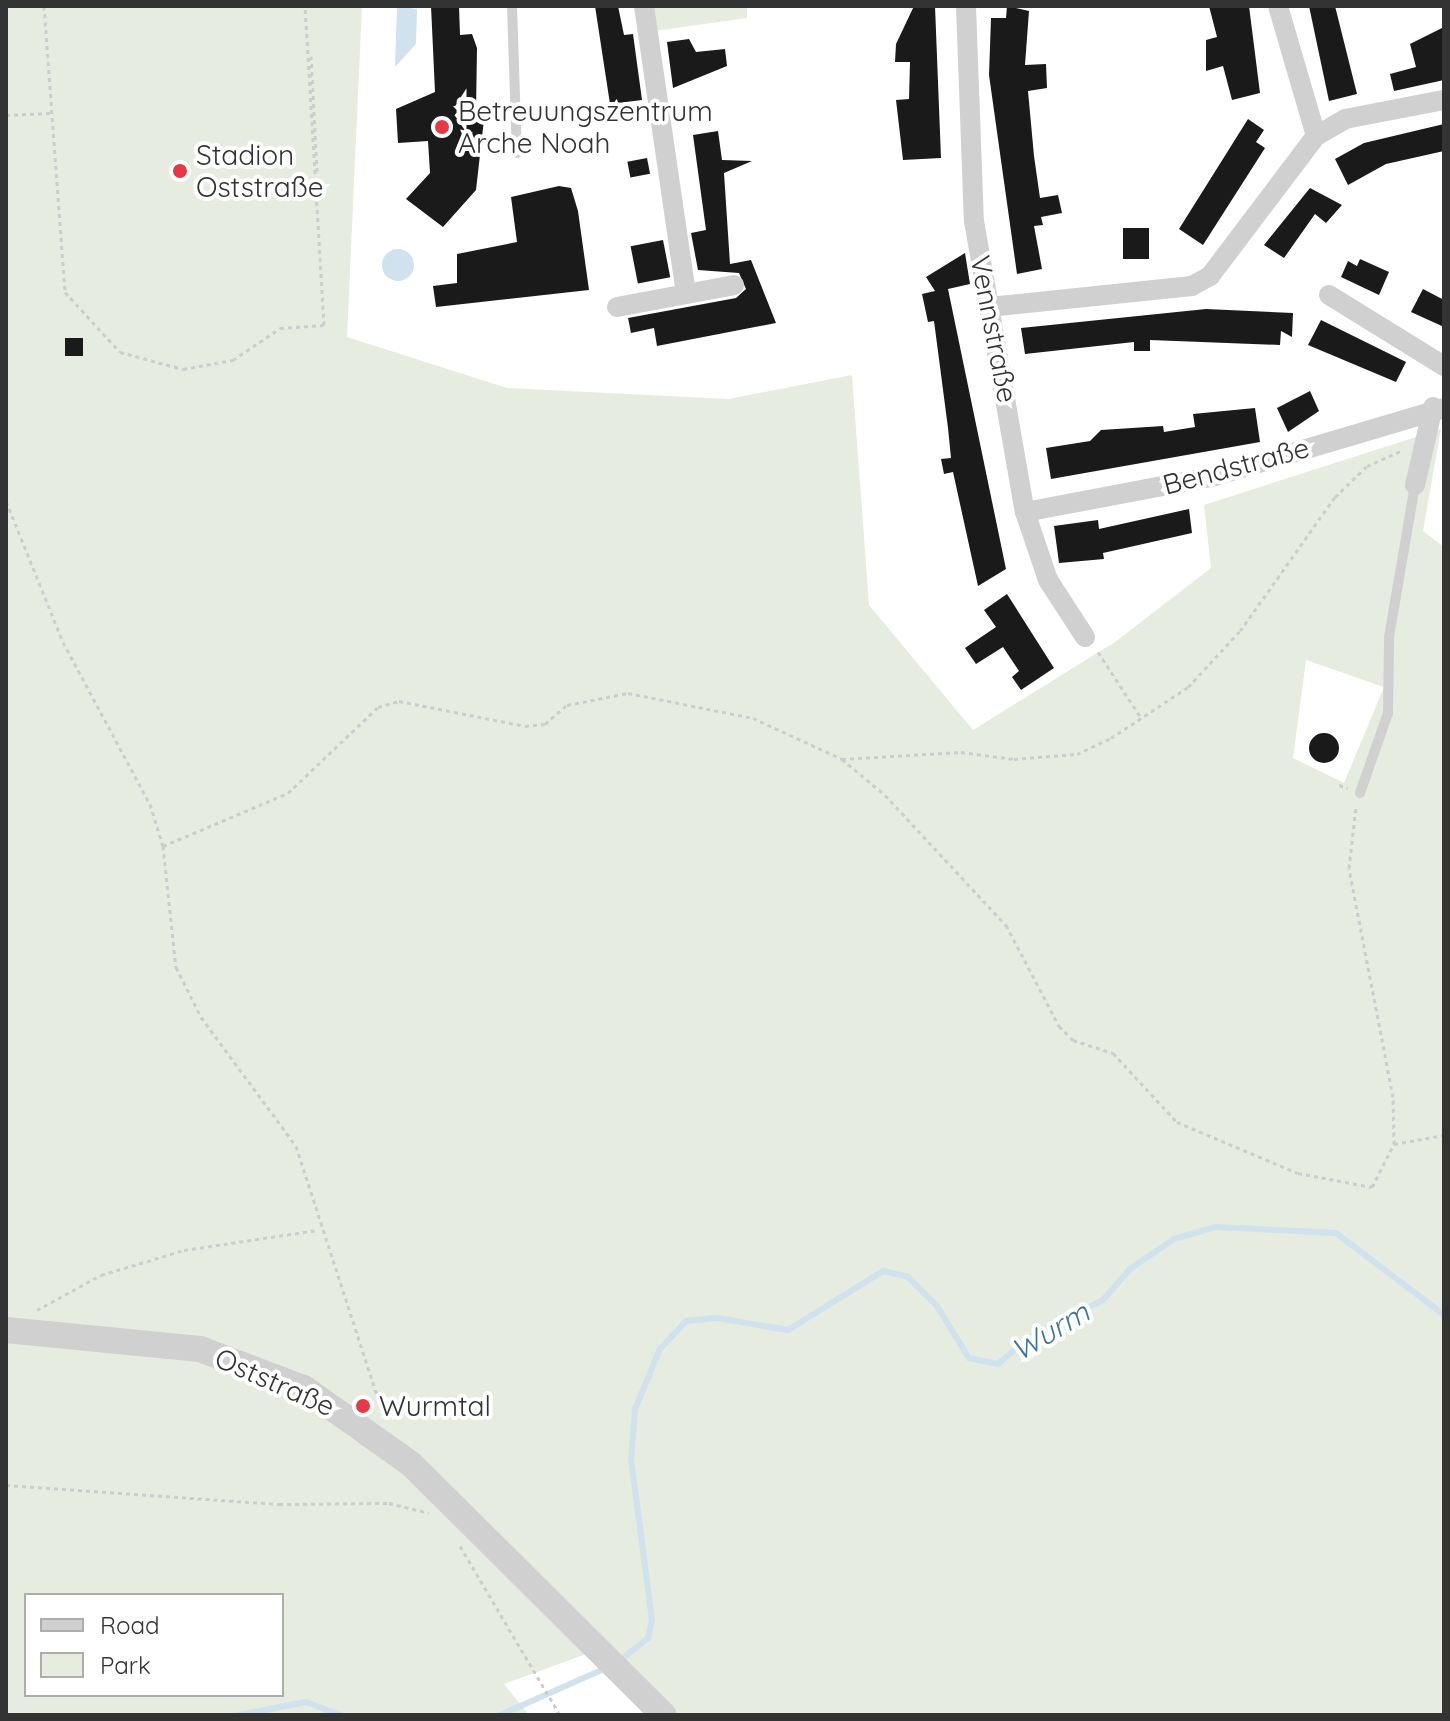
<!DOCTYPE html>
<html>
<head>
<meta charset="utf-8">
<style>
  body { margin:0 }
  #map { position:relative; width:1450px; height:1721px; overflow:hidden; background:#fff; font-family:Quicksand,sans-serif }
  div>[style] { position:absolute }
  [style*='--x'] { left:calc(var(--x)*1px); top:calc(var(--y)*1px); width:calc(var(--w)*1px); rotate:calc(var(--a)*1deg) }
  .green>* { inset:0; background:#e6ecdf }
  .water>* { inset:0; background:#cfe2ee }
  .round { border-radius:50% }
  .stream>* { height:6px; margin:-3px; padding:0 3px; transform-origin:3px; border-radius:3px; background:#cfe2ee }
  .building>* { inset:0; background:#1a1a1a; transform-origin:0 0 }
  .path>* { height:3px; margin-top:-1.5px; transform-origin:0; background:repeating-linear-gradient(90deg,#cdcdcd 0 4px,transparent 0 8px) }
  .service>* { height:10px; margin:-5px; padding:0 5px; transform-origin:5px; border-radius:5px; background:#d0d0d0 }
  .minor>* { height:20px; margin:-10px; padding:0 10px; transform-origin:10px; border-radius:10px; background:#d0d0d0 }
  .tertiary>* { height:26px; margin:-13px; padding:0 13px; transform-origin:13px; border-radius:13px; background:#d0d0d0 }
  .dots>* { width:22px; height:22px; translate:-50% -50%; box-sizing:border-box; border:4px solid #fff; border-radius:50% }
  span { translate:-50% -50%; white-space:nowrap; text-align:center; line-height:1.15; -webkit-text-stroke:8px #fff; paint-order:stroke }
  .poi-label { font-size:28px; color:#333 }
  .left { translate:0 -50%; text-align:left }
  .street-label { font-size:28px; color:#333 }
  .water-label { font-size:30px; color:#3f7597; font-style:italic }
  .frame { position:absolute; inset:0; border:8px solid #333; pointer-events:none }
  .legend { position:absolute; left:24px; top:1593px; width:260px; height:104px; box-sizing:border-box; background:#fff; border:2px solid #adadad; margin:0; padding:10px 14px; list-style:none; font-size:24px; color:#333 }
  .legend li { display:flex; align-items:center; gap:16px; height:40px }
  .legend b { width:40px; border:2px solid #adadad }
</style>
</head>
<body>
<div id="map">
  <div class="green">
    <i style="clip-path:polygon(evenodd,6px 6px,362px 6px,347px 337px,507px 388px,728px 399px,852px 375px,869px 605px,973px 730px,1115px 642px,1211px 568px,1204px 505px,1441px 429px,1423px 531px,1444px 547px,1444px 1715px,677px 1715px,608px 1646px,504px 1684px,529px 1715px,6px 1715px,6px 6px,1306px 660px,1384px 687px,1344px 783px,1293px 758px,1306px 660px,6px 6px,26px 1595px,282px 1595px,282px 1695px,26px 1695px,26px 1595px)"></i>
    <i style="clip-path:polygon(651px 6px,747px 6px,747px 18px,654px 31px)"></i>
  </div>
  <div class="water">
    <i style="clip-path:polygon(397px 6px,417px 9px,416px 44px,395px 67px)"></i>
    <i class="round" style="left:382px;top:249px;width:32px;height:32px"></i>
  </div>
  <div class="stream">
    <i style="--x:619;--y:1661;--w:37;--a:-38"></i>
    <i style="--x:648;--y:1638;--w:18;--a:-77"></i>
    <i style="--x:652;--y:1620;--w:162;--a:-97.4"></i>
    <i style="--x:631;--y:1459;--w:50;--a:-85.4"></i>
    <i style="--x:635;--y:1409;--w:65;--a:-67.4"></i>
    <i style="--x:660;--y:1349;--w:38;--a:-47"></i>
    <i style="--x:686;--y:1321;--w:31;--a:-6"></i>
    <i style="--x:717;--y:1318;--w:72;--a:9.6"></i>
    <i style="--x:788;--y:1330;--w:112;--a:-31.8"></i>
    <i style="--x:883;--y:1271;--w:26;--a:13"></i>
    <i style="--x:908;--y:1277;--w:41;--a:45"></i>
    <i style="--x:937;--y:1306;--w:61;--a:58.4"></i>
    <i style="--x:969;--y:1358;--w:30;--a:12"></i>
    <i style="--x:998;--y:1364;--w:38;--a:-41"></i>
    <i style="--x:1027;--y:1339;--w:85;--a:-27.2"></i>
    <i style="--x:1103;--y:1300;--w:41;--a:-48.9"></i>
    <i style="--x:1130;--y:1269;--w:53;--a:-34.3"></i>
    <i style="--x:1174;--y:1239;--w:44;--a:-15.9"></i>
    <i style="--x:1216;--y:1227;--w:120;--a:2.9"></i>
    <i style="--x:1336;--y:1233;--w:136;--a:37.2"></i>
    <i style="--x:239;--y:1715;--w:68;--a:-11"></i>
    <i style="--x:306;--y:1702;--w:36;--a:21"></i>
    <i style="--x:500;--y:1715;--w:116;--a:-23.9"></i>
  </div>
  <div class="building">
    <i style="clip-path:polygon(431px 6px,459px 6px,460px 35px,472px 34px,477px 48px,476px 112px,485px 111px,476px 190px,443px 227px,406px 199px,430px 173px,428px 141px,398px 143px,396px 109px,435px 92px)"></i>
    <i style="clip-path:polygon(595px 6px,618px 6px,624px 35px,633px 34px,642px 100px,610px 104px)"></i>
    <i style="clip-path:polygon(914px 6px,935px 6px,941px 158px,903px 160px,896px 100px,909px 99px,910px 62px,895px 62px,896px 44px)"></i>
    <i style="clip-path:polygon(1007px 6px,1029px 11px,1025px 65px,1046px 64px,1047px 88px,1028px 91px,1034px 156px,1040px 198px,1058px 195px,1062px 213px,1041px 217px,1043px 225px,1034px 226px,1042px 269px,1017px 274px,989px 75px,991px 18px,1006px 18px)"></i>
    <i style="clip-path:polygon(1209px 6px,1249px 6px,1260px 93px,1232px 100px,1223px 66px,1206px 71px,1206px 40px,1217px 37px)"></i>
    <i style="clip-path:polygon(1309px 6px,1335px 6px,1357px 94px,1329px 101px)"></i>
    <i style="clip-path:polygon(1444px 27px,1444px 80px,1394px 91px,1390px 74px,1416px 67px,1410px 44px)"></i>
    <i style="clip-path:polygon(689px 39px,696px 52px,725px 49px,727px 66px,673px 88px,667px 42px)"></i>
    <i style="clip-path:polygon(1248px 119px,1264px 130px,1256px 142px,1265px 148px,1203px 245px,1179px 229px)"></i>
    <i style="clip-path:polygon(1444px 124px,1444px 151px,1386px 164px,1348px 185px,1335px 159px,1364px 143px)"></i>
    <i style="clip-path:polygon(718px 131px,722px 160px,752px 161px,724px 173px,730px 264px,751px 260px,776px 323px,657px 346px,654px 328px,631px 333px,628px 318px,736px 298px,746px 289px,739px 273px,698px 270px,691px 233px,706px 230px,693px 135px)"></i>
    <i style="left:647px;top:158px;width:16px;height:20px;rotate:79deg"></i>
    <i style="clip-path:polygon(559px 186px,571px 188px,578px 211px,589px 290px,436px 307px,433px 286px,457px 283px,457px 254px,517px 242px,511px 197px)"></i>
    <i style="clip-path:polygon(1310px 188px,1342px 205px,1326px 223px,1315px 214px,1284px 258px,1264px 245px)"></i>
    <i style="left:1123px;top:228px;width:26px;height:31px"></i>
    <i style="left:663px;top:240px;width:38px;height:33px;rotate:79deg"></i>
    <i style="clip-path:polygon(965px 253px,970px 284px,948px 289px,1006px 569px,978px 586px,953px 472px,944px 474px,941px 459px,951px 458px,948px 428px,934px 321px,928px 322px,922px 294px,935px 291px,926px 277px)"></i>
    <i style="clip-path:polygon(1360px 259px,1389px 272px,1379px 295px,1341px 277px,1348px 261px,1357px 266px)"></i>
    <i style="clip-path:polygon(1423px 289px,1444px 300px,1444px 327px,1411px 312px)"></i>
    <i style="clip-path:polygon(1206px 309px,1293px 313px,1292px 337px,1281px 331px,1280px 345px,1150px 340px,1150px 351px,1134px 351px,1134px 342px,1025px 354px,1021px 328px)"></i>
    <i style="clip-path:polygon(1321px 320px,1406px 362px,1396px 382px,1308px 345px)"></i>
    <i style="left:65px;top:338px;width:18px;height:18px"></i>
    <i style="clip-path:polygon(1310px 391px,1319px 411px,1288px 432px,1277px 408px)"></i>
    <i style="clip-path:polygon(1255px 408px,1260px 442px,1051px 479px,1046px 448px,1090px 441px,1101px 430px,1163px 426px,1164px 432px,1195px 427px,1193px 414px)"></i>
    <i style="clip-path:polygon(1189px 509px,1192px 533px,1103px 553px,1104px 559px,1059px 563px,1054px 526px,1098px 520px,1099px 529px)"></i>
    <i style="clip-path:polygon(1007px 594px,1054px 668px,1021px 690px,1012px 677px,1019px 671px,1003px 647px,976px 664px,965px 648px,996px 627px,984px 610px)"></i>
    <i class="round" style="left:1309px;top:733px;width:30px;height:30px"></i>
  </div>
  <div class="path">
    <i style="--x:44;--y:6;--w:287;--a:85.8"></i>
    <i style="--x:65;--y:292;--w:81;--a:47.5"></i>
    <i style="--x:120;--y:352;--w:65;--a:15.1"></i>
    <i style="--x:183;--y:369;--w:51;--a:-10.2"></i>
    <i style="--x:233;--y:360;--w:57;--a:-34.2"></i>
    <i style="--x:280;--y:328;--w:44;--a:-3.9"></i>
    <i style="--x:324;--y:325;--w:320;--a:-93.4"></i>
    <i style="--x:311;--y:56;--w:115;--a:87"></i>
    <i style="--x:6;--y:115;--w:44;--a:-2.6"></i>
    <i style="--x:6;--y:501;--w:152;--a:68"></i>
    <i style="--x:63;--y:642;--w:184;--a:61.8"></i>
    <i style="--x:150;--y:804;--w:44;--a:72.8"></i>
    <i style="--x:163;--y:846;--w:122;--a:83.9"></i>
    <i style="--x:176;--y:967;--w:56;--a:63.4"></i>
    <i style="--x:201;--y:1017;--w:160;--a:53.6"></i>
    <i style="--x:296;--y:1146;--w:285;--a:72"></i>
    <i style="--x:1098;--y:652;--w:80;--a:56.7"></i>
    <i style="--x:842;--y:759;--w:119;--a:-3.4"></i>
    <i style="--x:961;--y:752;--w:53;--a:7.5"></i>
    <i style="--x:1014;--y:759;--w:63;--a:-4.5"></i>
    <i style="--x:1077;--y:754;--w:38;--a:-25"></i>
    <i style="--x:1111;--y:738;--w:92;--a:-33.5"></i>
    <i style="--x:1188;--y:687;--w:76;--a:-47.1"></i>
    <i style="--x:1240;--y:631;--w:164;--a:-54.7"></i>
    <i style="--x:1335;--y:497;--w:45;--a:-44.1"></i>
    <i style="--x:1367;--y:466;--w:37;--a:-24"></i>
    <i style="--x:1339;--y:785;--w:9;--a:18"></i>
    <i style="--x:163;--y:846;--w:136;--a:-23"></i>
    <i style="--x:288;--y:793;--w:124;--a:-43.7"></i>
    <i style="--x:378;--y:707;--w:22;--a:-16"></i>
    <i style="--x:399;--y:701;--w:128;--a:11.2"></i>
    <i style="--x:525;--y:726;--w:20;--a:-6"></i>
    <i style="--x:545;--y:724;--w:29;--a:-41"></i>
    <i style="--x:567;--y:705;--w:62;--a:-11.1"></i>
    <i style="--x:628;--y:693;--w:127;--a:11.3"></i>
    <i style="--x:753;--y:718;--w:98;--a:24.7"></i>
    <i style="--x:842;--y:759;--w:56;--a:39.9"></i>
    <i style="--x:885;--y:795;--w:178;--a:47.1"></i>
    <i style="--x:1006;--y:925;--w:114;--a:62.3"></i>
    <i style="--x:1059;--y:1026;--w:20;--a:45"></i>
    <i style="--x:1073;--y:1040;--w:42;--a:18"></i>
    <i style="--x:1113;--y:1053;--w:94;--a:47.2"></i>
    <i style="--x:1177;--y:1122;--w:131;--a:22.9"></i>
    <i style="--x:1298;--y:1173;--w:75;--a:10.7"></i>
    <i style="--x:1372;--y:1187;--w:48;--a:-62.9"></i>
    <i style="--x:1394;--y:1144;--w:47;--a:-91.2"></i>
    <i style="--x:1393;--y:1097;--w:233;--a:-100.9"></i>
    <i style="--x:1349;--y:868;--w:61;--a:-83.5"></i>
    <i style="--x:1394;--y:1144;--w:51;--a:-10.2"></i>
    <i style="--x:37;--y:1310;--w:73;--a:-28.7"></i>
    <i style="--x:101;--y:1275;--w:87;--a:-16.8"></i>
    <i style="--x:184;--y:1250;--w:135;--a:-8.5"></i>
    <i style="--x:6;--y:1485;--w:274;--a:4"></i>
    <i style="--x:279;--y:1504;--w:110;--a:-0.5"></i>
    <i style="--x:389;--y:1503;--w:41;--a:14"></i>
    <i style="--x:460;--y:1546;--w:196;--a:59.4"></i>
  </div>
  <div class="service">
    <i style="--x:512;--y:6;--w:147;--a:88.1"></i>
    <i style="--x:1360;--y:793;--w:85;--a:-70.7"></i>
    <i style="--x:1388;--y:713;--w:76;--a:-89.2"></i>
    <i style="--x:1389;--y:637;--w:154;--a:-80.3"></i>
  </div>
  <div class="minor">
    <i style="--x:644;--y:6;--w:291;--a:81.7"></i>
    <i style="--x:966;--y:6;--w:215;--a:87.9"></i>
    <i style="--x:974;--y:221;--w:295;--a:80.1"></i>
    <i style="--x:1025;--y:512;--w:72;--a:71.3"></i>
    <i style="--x:1048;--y:580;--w:68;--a:57"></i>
    <i style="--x:1278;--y:6;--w:135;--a:73.7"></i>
    <i style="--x:1329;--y:295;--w:135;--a:31.7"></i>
    <i style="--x:617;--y:307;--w:119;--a:-10.6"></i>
    <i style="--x:989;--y:307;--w:204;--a:-5.9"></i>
    <i style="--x:1192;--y:286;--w:21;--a:-29"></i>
    <i style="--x:1210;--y:276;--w:176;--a:-52.9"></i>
    <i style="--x:1316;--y:136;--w:34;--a:-30"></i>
    <i style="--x:1345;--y:119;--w:101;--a:-10.9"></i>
    <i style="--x:1415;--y:485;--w:80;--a:-77"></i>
    <i style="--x:1025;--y:512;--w:193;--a:-10.7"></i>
    <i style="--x:1215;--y:476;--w:239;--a:-16.5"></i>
  </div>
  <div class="tertiary">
    <i style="--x:6;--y:1330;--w:195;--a:5.6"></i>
    <i style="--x:200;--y:1349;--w:111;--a:20.6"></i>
    <i style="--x:304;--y:1388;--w:131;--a:35.4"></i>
    <i style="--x:411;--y:1464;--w:356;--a:44.8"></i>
  </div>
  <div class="dots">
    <i style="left:442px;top:127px;background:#e63946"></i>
    <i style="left:180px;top:171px;background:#e63946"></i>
    <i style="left:363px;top:1406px;background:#e63946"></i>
  </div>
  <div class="poi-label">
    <span class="left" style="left:458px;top:127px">Betreuungszentrum<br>Arche Noah</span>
    <span class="left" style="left:196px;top:171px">Stadion<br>Oststraße</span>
    <span class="left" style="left:379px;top:1406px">Wurmtal</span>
  </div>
  <div class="street-label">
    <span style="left:994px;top:329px;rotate:79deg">Vennstraße</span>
    <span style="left:1236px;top:466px;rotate:-15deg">Bendstraße</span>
    <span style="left:275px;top:1382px;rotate:24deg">Oststraße</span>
  </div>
  <div class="water-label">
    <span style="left:1050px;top:1331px;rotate:-31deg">Wurm</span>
  </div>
  <div class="frame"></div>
  <ul class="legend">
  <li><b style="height:10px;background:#d0d0d0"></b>Road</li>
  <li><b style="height:22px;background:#e6ecdf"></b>Park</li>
  </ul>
</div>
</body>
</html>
